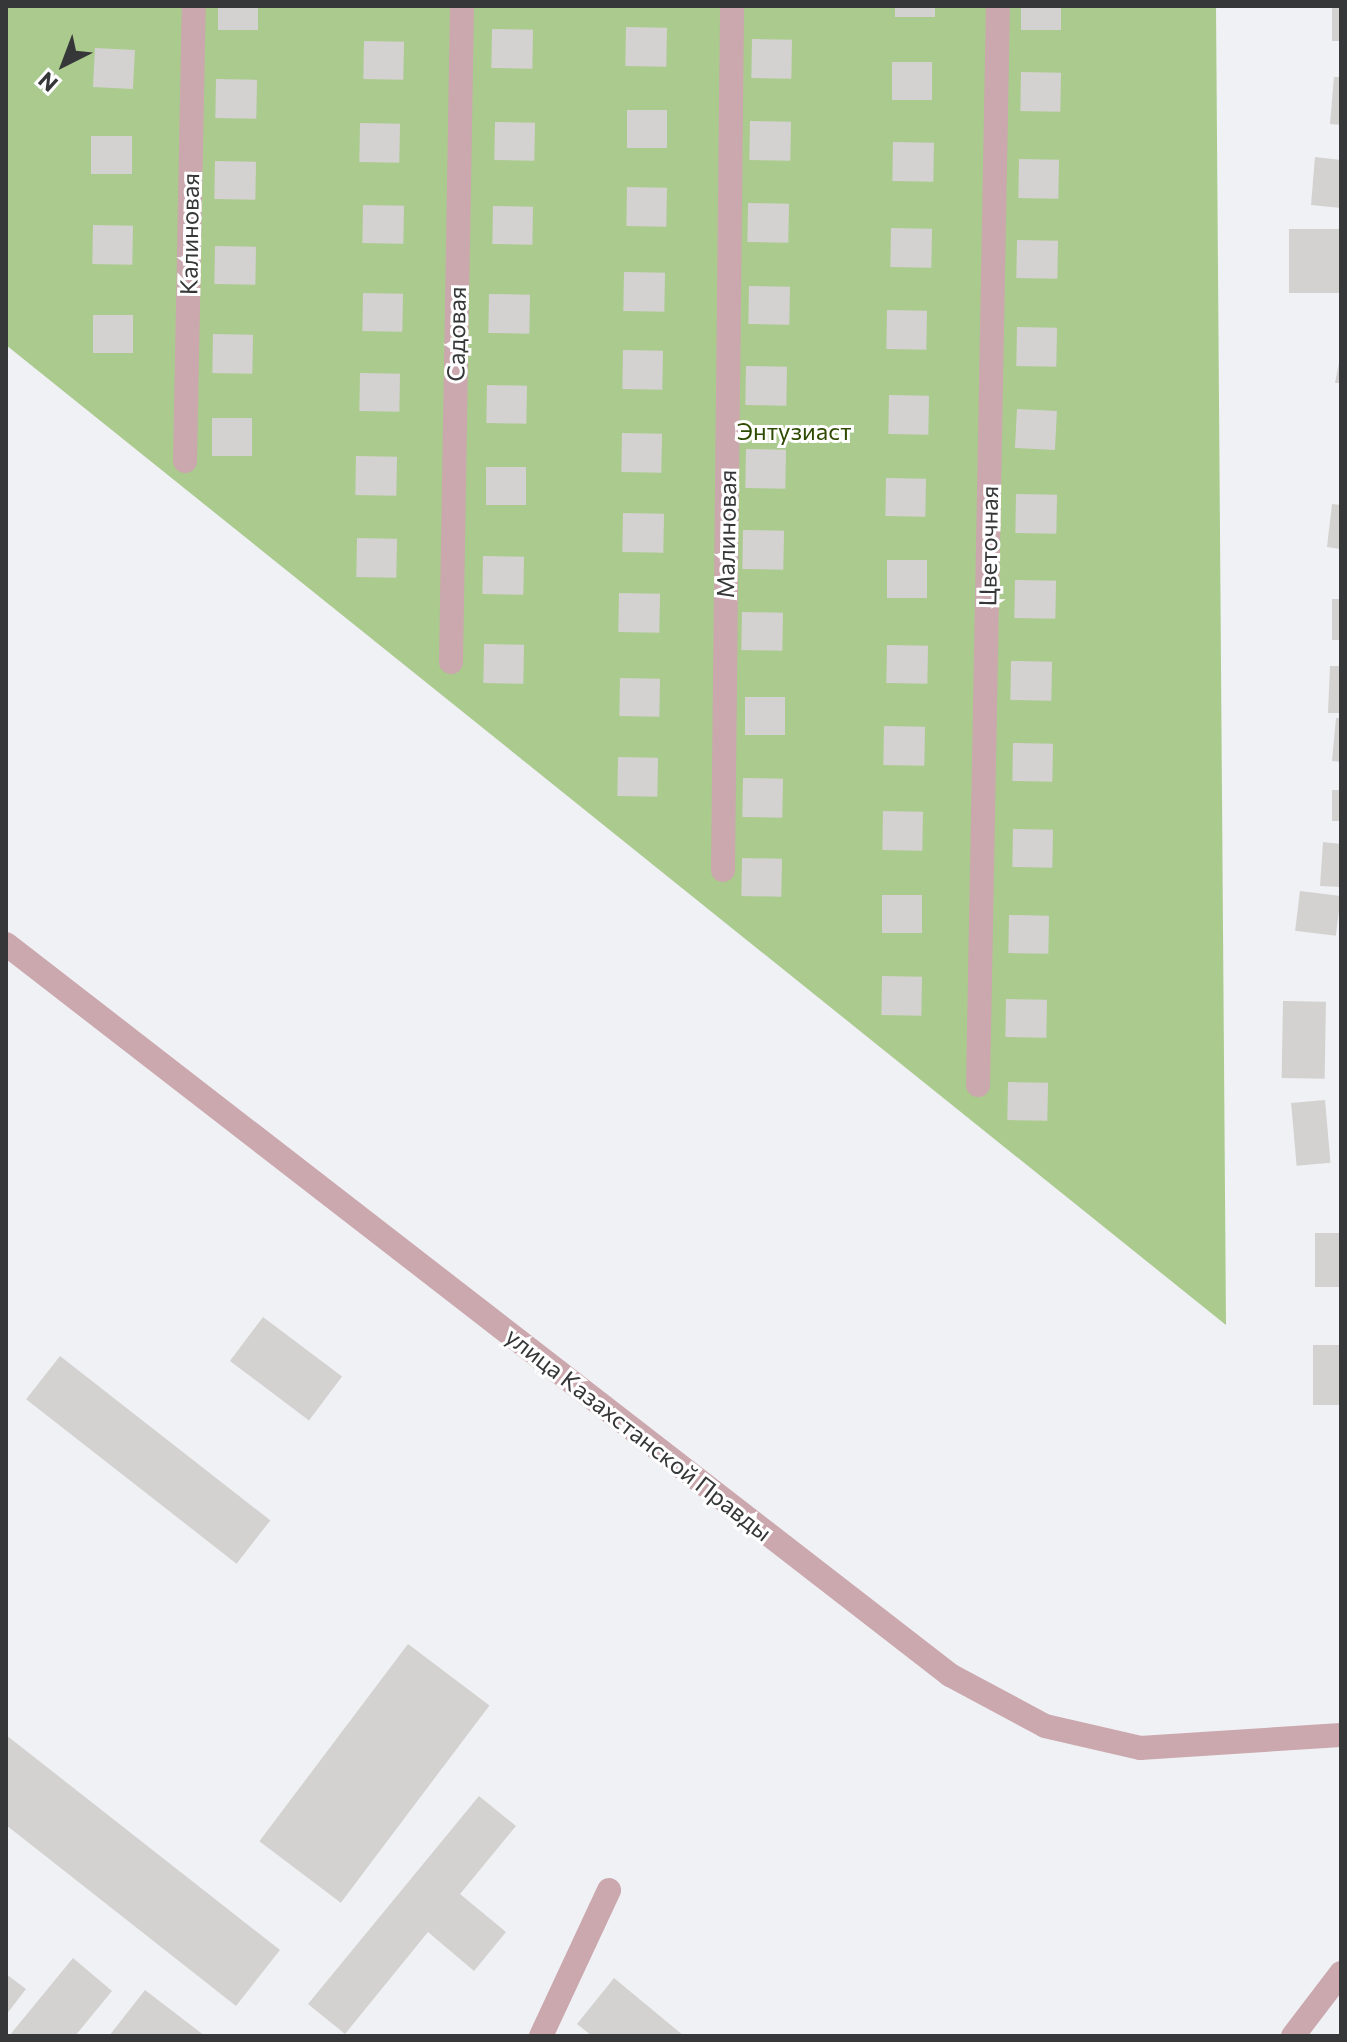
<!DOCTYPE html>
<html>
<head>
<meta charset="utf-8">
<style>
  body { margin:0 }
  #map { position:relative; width:1347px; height:2042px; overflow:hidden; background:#eff1f4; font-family:Commissioner,sans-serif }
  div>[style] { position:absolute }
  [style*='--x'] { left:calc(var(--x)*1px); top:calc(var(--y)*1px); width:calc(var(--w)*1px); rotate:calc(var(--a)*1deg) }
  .green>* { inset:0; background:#abca8e }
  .building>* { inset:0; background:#d4d2d0; transform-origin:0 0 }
  .minor>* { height:24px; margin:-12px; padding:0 12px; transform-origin:12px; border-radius:12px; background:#cba7ae }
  span { translate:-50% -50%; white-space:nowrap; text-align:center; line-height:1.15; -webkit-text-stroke:6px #fff; paint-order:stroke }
  .street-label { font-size:24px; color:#363738 }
  .park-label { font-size:24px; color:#2e4b02 }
  .frame { position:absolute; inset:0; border:8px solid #363738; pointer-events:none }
  .north { position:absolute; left:24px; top:24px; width:80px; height:80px; -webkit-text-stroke:6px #fff; paint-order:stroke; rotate:222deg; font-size:22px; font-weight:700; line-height:32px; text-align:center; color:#363738 }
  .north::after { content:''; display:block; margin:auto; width:28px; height:36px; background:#363738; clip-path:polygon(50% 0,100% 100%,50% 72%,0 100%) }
</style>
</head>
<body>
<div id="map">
  <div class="green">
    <i style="clip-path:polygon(6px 6px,1216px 6px,1226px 1325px,6px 345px)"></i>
  </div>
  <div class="building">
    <i style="left:218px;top:6px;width:40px;height:24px"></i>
    <i style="left:895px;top:6px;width:40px;height:11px"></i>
    <i style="left:1021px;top:6px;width:40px;height:24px"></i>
    <i style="left:1332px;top:6px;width:9px;height:35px"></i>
    <i style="left:626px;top:27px;width:41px;height:39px;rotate:1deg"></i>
    <i style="left:492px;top:29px;width:41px;height:39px;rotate:1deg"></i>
    <i style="left:752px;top:39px;width:40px;height:39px;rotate:1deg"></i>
    <i style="left:364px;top:41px;width:40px;height:38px;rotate:1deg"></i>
    <i style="left:95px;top:48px;width:40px;height:39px;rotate:3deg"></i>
    <i style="left:892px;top:62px;width:40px;height:38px"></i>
    <i style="left:1021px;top:72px;width:40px;height:39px;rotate:1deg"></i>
    <i style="clip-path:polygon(1334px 77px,1341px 77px,1341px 125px,1330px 124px)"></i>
    <i style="left:216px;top:79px;width:41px;height:39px;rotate:1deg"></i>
    <i style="left:627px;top:110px;width:40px;height:38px"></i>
    <i style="left:750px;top:121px;width:41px;height:39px;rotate:1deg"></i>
    <i style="left:495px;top:122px;width:40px;height:38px;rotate:1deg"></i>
    <i style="left:360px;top:123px;width:40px;height:39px;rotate:1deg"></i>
    <i style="left:91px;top:136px;width:41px;height:38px"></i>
    <i style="left:893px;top:142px;width:41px;height:39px;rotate:1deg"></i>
    <i style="clip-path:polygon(1315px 157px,1341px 160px,1341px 208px,1311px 205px)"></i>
    <i style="left:1019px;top:159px;width:40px;height:39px;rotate:1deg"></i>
    <i style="left:215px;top:161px;width:41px;height:38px;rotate:1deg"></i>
    <i style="left:627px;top:187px;width:40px;height:39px;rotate:1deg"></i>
    <i style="left:748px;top:203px;width:41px;height:39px;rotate:1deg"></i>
    <i style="left:363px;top:205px;width:41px;height:38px;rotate:1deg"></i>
    <i style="left:493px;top:206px;width:40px;height:38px;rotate:1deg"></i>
    <i style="left:93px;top:225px;width:40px;height:39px;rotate:1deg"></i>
    <i style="left:891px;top:228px;width:41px;height:39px;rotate:1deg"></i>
    <i style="left:1289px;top:229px;width:51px;height:64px"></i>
    <i style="left:1017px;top:240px;width:41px;height:38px;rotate:1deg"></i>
    <i style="left:215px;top:246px;width:41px;height:38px;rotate:1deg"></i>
    <i style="left:624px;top:272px;width:41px;height:39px;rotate:1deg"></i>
    <i style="left:749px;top:286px;width:41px;height:38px;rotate:1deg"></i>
    <i style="left:363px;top:293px;width:40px;height:38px;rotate:1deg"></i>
    <i style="left:489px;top:294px;width:41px;height:39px;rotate:1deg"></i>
    <i style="left:887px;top:310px;width:40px;height:39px;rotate:1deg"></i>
    <i style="left:93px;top:315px;width:40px;height:38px"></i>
    <i style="left:1017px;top:327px;width:40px;height:39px;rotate:1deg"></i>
    <i style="left:213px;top:334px;width:40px;height:39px;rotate:1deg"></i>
    <i style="left:623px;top:350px;width:40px;height:39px;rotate:1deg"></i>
    <i style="clip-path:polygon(1341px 353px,1341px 383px,1335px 383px)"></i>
    <i style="left:746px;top:366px;width:41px;height:39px;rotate:1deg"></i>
    <i style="left:360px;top:373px;width:40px;height:38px;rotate:1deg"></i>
    <i style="left:487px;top:385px;width:40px;height:38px;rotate:1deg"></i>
    <i style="left:889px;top:395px;width:40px;height:39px;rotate:1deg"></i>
    <i style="left:1017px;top:409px;width:40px;height:39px;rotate:3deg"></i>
    <i style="left:212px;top:418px;width:40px;height:38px"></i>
    <i style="left:622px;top:433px;width:40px;height:39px;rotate:1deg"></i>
    <i style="left:746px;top:449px;width:40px;height:39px;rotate:1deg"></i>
    <i style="left:356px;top:456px;width:41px;height:39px;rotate:1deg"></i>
    <i style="left:486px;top:467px;width:40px;height:38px"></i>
    <i style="left:886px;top:478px;width:40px;height:38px;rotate:1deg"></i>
    <i style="left:1016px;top:494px;width:41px;height:39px;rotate:1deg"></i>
    <i style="clip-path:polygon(1332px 504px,1341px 505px,1341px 549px,1327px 547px)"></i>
    <i style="left:623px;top:513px;width:41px;height:39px;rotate:1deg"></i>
    <i style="left:743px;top:530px;width:41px;height:39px;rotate:1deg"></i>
    <i style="left:357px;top:538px;width:40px;height:39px;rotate:1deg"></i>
    <i style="left:483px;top:556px;width:41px;height:38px;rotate:1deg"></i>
    <i style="left:887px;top:560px;width:40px;height:38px"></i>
    <i style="left:1015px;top:580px;width:41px;height:38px;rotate:1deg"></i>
    <i style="left:619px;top:593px;width:41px;height:39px;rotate:1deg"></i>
    <i style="left:1332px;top:599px;width:9px;height:41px"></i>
    <i style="left:742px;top:612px;width:41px;height:38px;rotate:1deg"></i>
    <i style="left:484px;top:644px;width:40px;height:39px;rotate:1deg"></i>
    <i style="left:887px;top:645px;width:41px;height:38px;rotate:1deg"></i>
    <i style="left:1011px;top:661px;width:41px;height:39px;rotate:1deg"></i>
    <i style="clip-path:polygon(1330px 666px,1341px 666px,1341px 713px,1328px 713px)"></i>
    <i style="left:620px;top:678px;width:40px;height:38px;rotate:1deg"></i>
    <i style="left:745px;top:697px;width:40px;height:38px"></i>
    <i style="clip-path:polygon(1336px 718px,1341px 718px,1341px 762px,1332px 761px)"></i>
    <i style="left:884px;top:726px;width:41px;height:39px;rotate:1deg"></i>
    <i style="left:1013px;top:743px;width:40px;height:38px;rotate:1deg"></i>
    <i style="left:618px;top:757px;width:40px;height:39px;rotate:1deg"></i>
    <i style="left:743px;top:778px;width:40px;height:39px;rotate:1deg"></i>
    <i style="left:1332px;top:790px;width:9px;height:31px"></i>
    <i style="left:883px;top:811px;width:40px;height:39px;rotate:1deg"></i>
    <i style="left:1013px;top:829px;width:40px;height:38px;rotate:1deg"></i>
    <i style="clip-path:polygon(1323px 842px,1341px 844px,1341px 887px,1320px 886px)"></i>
    <i style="left:742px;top:858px;width:40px;height:38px;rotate:1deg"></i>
    <i style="left:1300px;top:891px;width:41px;height:40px;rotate:7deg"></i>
    <i style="left:882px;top:895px;width:40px;height:38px"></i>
    <i style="left:1009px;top:915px;width:40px;height:38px;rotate:1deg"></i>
    <i style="left:882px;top:976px;width:40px;height:39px;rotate:1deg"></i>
    <i style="left:1006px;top:999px;width:41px;height:38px;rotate:1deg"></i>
    <i style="left:1283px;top:1001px;width:43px;height:77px;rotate:1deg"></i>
    <i style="left:1008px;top:1082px;width:40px;height:38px;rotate:1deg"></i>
    <i style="left:1325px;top:1100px;width:63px;height:34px;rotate:85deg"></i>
    <i style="left:1315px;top:1233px;width:26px;height:54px"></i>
    <i style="left:263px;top:1317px;width:99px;height:55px;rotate:37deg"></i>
    <i style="left:1313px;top:1345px;width:28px;height:60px"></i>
    <i style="left:60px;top:1356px;width:267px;height:55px;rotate:38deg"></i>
    <i style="left:408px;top:1644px;width:102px;height:247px;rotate:37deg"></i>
    <i style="clip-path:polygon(6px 1735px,280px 1950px,236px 2006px,6px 1825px)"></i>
    <i style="clip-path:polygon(479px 1796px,516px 1826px,460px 1894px,506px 1932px,474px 1971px,428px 1932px,345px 2034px,308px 2004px)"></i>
    <i style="clip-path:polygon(73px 1958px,112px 1991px,75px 2036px,9px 2036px)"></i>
    <i style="clip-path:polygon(6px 1974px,26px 1989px,6px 2015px)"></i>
    <i style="clip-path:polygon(614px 1978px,684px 2036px,592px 2036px,577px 2024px)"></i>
    <i style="clip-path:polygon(145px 1990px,205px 2036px,109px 2036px)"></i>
  </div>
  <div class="minor">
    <i style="--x:185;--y:461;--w:455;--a:-88.9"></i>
    <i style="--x:451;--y:662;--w:656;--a:-89.04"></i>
    <i style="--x:723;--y:870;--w:864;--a:-89.4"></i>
    <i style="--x:6;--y:944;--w:1194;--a:37.75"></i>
    <i style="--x:950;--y:1675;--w:108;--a:28.2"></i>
    <i style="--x:1045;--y:1726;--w:98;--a:13"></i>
    <i style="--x:1140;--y:1748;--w:201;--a:-3.7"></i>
    <i style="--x:978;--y:1085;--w:1079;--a:-88.94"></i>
    <i style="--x:541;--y:2036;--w:161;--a:-65"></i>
    <i style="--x:1293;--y:2036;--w:79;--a:-52.7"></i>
  </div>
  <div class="street-label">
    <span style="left:189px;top:234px;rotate:-89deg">Калиновая</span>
    <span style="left:456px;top:334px;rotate:-89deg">Садовая</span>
    <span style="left:726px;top:534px;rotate:-89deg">Малиновая</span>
    <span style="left:988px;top:546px;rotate:-89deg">Цветочная</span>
    <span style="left:639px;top:1434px;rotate:38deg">улица Казахстанской Правды</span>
  </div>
  <div class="park-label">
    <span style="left:794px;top:431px">Энтузиаст</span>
  </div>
  <div class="frame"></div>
  <div class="north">N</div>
</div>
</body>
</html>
